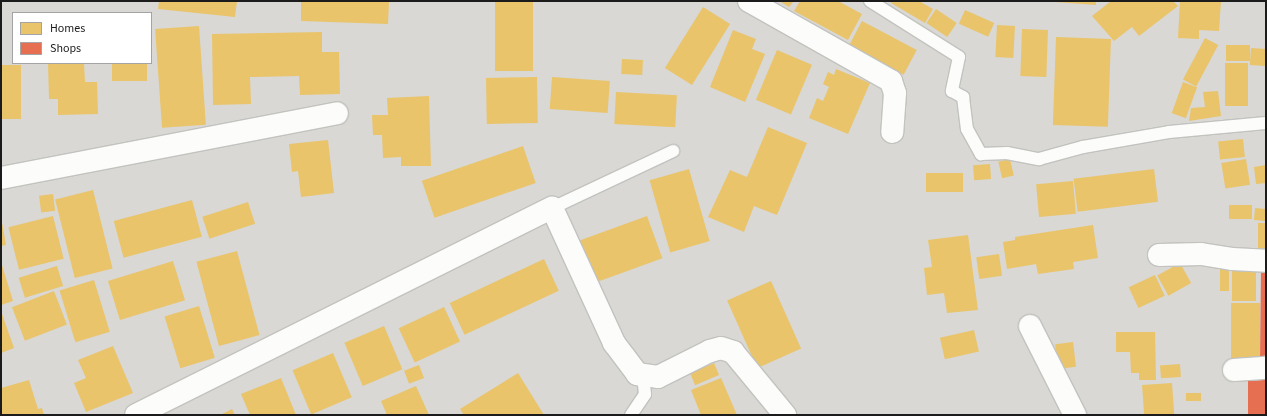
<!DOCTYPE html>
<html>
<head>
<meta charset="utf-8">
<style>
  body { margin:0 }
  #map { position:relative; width:1267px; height:416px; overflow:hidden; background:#eae9e3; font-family:"Source Sans 3",sans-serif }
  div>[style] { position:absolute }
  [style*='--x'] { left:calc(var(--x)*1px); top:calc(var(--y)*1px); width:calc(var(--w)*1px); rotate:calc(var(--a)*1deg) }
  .residential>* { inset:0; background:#d9d8d5 }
  .homes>* { inset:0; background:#e9c46a; transform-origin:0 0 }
  .shops>* { inset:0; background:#e76f51; transform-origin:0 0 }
  .roads { filter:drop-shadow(1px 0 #c2c2bf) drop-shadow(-1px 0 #c2c2bf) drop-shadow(0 1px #c2c2bf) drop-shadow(0 -1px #c2c2bf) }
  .service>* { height:12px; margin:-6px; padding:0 6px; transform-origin:6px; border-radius:6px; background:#fcfcfb }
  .minor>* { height:22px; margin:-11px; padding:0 11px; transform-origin:11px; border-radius:11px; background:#fcfcfb }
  span { translate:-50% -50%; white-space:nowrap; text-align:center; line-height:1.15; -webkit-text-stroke:4px #fff; paint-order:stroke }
  .frame { position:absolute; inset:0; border:2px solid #1b1b1b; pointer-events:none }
  .legend { position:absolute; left:12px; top:12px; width:140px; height:52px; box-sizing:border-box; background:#fff; border:1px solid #a4a4a4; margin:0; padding:5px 7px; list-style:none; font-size:12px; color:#1b1b1b }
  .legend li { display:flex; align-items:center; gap:8px; height:20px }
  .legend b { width:20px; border:1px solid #a4a4a4 }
</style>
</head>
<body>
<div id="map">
  <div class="residential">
    <i style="clip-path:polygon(evenodd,1px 1px,1266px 1px,1266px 415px,1px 415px,1px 1px,13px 13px,151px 13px,151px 63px,13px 63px,13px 13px)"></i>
  </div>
  <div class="homes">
    <i style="clip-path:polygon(159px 1px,237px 1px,235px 17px,158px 9px)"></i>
    <i style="clip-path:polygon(301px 1px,389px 1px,388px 24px,301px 21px)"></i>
    <i style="left:495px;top:1px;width:38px;height:70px"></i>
    <i style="clip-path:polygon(779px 1px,794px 1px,789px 7px)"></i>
    <i style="clip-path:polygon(800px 1px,838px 1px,862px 14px,848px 40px,794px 11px)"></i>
    <i style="clip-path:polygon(892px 1px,919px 1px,933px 9px,925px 23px,891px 3px)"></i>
    <i style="clip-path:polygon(1041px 1px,1096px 1px,1096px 5px)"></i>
    <i style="clip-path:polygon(1111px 1px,1173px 1px,1178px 6px,1139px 36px,1132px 27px,1114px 41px,1092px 16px)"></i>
    <i style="clip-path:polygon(1180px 1px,1221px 1px,1219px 31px,1199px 30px,1199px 39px,1178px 38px)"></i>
    <i style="left:703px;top:7px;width:32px;height:72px;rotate:32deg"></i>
    <i style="left:936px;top:9px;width:25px;height:17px;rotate:34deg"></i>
    <i style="left:965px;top:10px;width:32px;height:15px;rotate:24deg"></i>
    <i style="left:862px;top:21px;width:62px;height:28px;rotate:28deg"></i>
    <i style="left:997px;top:25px;width:18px;height:32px;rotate:3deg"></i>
    <i style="left:199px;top:26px;width:99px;height:44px;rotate:86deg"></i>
    <i style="left:1022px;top:29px;width:26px;height:47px;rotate:2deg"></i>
    <i style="clip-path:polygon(733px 30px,756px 39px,752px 49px,765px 54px,745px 102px,710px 87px)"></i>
    <i style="clip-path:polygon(322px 32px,322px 52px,339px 52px,340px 94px,300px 95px,299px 76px,250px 77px,251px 104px,213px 105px,212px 34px)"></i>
    <i style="left:1056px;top:37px;width:55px;height:88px;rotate:2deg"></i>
    <i style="left:1205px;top:38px;width:15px;height:47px;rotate:28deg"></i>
    <i style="left:1226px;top:45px;width:24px;height:16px"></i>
    <i style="left:1251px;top:48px;width:15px;height:17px;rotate:4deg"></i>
    <i style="left:777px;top:50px;width:38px;height:54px;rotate:23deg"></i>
    <i style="left:622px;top:59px;width:21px;height:15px;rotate:3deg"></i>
    <i style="clip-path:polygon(48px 63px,84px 63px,85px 82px,97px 82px,98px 114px,58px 115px,58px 99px,49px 99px)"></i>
    <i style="left:112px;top:63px;width:35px;height:18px"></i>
    <i style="left:1225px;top:63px;width:23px;height:43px"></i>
    <i style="left:1px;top:65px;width:20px;height:54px"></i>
    <i style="clip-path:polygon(836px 69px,870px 83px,848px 134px,809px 118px,817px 98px,823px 101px,829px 87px,823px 84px,828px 72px,834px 75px)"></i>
    <i style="left:537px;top:77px;width:46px;height:51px;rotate:89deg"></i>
    <i style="left:552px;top:77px;width:58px;height:32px;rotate:4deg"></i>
    <i style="left:1183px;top:82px;width:15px;height:33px;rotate:20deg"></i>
    <i style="clip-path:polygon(1218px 91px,1221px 116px,1189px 121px,1191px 108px,1205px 107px,1203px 92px)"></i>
    <i style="left:616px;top:92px;width:61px;height:32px;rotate:3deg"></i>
    <i style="clip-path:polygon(429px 96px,431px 166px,401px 166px,401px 157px,383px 158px,382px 135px,373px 135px,372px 115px,388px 115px,387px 98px)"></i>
    <i style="clip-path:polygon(768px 127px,807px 143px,777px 215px,754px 206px,744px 232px,708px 217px,730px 170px,747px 177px)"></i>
    <i style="left:1243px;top:139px;width:18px;height:25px;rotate:84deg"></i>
    <i style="clip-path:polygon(328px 140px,334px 193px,301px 197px,298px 171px,292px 172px,289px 144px)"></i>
    <i style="left:523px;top:146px;width:39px;height:107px;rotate:71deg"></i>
    <i style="left:1010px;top:159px;width:17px;height:12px;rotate:77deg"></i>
    <i style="left:1246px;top:159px;width:26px;height:25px;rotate:81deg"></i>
    <i style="left:990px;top:164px;width:15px;height:17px;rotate:86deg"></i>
    <i style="clip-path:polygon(1266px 165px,1266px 183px,1256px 184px,1254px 167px)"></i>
    <i style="left:689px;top:169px;width:75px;height:41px;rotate:74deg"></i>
    <i style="left:1154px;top:169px;width:33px;height:81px;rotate:83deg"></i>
    <i style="left:926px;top:173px;width:37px;height:19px"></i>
    <i style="left:1073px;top:181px;width:33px;height:37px;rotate:85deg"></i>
    <i style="left:93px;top:190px;width:81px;height:39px;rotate:76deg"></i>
    <i style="left:53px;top:194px;width:17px;height:14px;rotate:83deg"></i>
    <i style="left:192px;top:200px;width:38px;height:81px;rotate:75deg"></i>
    <i style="left:248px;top:202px;width:23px;height:48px;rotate:72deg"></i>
    <i style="left:1229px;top:205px;width:23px;height:14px"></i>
    <i style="left:1255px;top:208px;width:11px;height:12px;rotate:5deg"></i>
    <i style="left:53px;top:216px;width:44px;height:46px;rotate:76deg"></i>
    <i style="left:647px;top:216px;width:45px;height:77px;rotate:70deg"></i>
    <i style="clip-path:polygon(1px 217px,6px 245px,1px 246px)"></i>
    <i style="left:1258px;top:223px;width:8px;height:34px"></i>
    <i style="clip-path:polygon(1093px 225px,1098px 258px,1073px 262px,1074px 269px,1038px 274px,1036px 264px,1007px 269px,1003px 242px,1015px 240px,1015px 237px)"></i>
    <i style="clip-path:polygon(968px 235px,978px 310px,947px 313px,944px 293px,927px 295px,924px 268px,932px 267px,928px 240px)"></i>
    <i style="left:237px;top:251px;width:87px;height:42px;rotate:75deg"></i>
    <i style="left:999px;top:254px;width:22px;height:23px;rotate:82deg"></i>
    <i style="left:544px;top:259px;width:35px;height:104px;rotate:65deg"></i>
    <i style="left:173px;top:261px;width:41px;height:68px;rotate:73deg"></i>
    <i style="clip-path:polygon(1px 262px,13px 301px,1px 305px)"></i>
    <i style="left:1180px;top:263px;width:23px;height:26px;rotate:61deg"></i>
    <i style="left:57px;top:266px;width:21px;height:40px;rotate:73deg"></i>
    <i style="left:1232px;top:268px;width:24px;height:33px"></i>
    <i style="left:1220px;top:269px;width:9px;height:22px"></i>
    <i style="left:1155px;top:275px;width:23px;height:29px;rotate:65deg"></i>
    <i style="left:94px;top:280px;width:54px;height:36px;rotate:73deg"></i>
    <i style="left:771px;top:281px;width:74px;height:48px;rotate:66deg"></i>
    <i style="left:54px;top:291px;width:36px;height:45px;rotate:69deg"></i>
    <i style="left:1231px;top:303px;width:29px;height:60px"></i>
    <i style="left:199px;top:306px;width:54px;height:36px;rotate:73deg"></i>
    <i style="left:444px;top:307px;width:38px;height:50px;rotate:65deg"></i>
    <i style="clip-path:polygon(1px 311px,14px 348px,1px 353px)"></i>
    <i style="left:384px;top:326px;width:47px;height:43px;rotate:67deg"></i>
    <i style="left:974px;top:330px;width:22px;height:35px;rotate:77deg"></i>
    <i style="clip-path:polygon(1116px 332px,1155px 332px,1156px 380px,1139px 380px,1139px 373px,1131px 373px,1130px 352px,1116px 352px)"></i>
    <i style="left:1073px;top:342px;width:25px;height:18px;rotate:83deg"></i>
    <i style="clip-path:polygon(113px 346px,133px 393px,86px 412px,74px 383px,86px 378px,78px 360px)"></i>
    <i style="left:333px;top:353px;width:48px;height:44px;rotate:67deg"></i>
    <i style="left:714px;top:363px;width:13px;height:26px;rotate:67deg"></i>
    <i style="left:1180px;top:364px;width:13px;height:20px;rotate:86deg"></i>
    <i style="left:419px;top:365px;width:14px;height:16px;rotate:69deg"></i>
    <i style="clip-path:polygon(518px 373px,544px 415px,464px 415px,460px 409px)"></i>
    <i style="clip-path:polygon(281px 378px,296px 415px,250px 415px,241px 394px)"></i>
    <i style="clip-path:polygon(721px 378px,737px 415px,701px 415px,691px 390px)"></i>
    <i style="clip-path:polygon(29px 380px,38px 409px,42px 408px,44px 415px,1px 415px,1px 388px)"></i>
    <i style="left:1172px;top:383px;width:32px;height:30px;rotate:86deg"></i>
    <i style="clip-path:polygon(416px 386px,429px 415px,387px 415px,381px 401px)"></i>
    <i style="left:1186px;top:393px;width:15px;height:8px"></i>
    <i style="clip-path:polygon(232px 409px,235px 415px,220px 415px)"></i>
  </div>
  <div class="shops">
    <i style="clip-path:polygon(1261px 270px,1266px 270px,1266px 361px,1260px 361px)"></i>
    <i style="left:1248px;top:371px;width:18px;height:44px"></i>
  </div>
  <div class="roads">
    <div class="service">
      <i style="--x:870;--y:1;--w:105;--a:32.2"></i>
      <i style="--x:959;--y:57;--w:35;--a:102"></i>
      <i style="--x:952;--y:91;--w:13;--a:29"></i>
      <i style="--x:963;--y:97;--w:32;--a:83"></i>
      <i style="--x:967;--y:129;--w:29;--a:61"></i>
      <i style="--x:981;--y:154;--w:26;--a:-2"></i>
      <i style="--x:1007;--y:153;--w:33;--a:11"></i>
      <i style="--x:1039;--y:159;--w:46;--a:-15.3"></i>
      <i style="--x:1083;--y:147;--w:87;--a:-9.9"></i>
      <i style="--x:1169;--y:132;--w:97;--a:-5.3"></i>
      <i style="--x:552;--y:208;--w:134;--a:-25.2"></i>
      <i style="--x:631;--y:415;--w:25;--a:-56"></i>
      <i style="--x:645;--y:394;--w:18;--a:-96"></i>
    </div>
    <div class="minor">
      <i style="--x:749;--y:1;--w:163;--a:29.4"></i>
      <i style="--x:891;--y:81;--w:13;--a:72"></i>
      <i style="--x:895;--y:93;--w:39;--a:94"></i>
      <i style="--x:1;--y:178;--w:342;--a:-10.9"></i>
      <i style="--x:1159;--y:255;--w:42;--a:-1.4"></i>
      <i style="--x:1201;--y:254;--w:31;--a:9"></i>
      <i style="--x:1232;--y:259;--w:34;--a:3"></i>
      <i style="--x:1030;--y:326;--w:100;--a:63.2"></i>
      <i style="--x:1234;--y:370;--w:32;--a:-4"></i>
      <i style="--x:136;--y:415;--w:465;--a:-26.5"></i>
      <i style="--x:552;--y:208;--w:149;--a:65.3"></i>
      <i style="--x:614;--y:343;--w:39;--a:53"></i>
      <i style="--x:637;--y:374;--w:21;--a:8"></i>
      <i style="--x:658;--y:377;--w:58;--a:-26.6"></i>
      <i style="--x:710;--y:351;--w:11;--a:-15"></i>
      <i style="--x:721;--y:348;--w:13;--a:18"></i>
      <i style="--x:733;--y:352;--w:82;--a:50.5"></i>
    </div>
  </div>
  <div class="frame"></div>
  <ul class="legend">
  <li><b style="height:11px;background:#e9c46a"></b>Homes</li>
  <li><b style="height:11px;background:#e76f51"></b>Shops</li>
  </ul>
</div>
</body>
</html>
